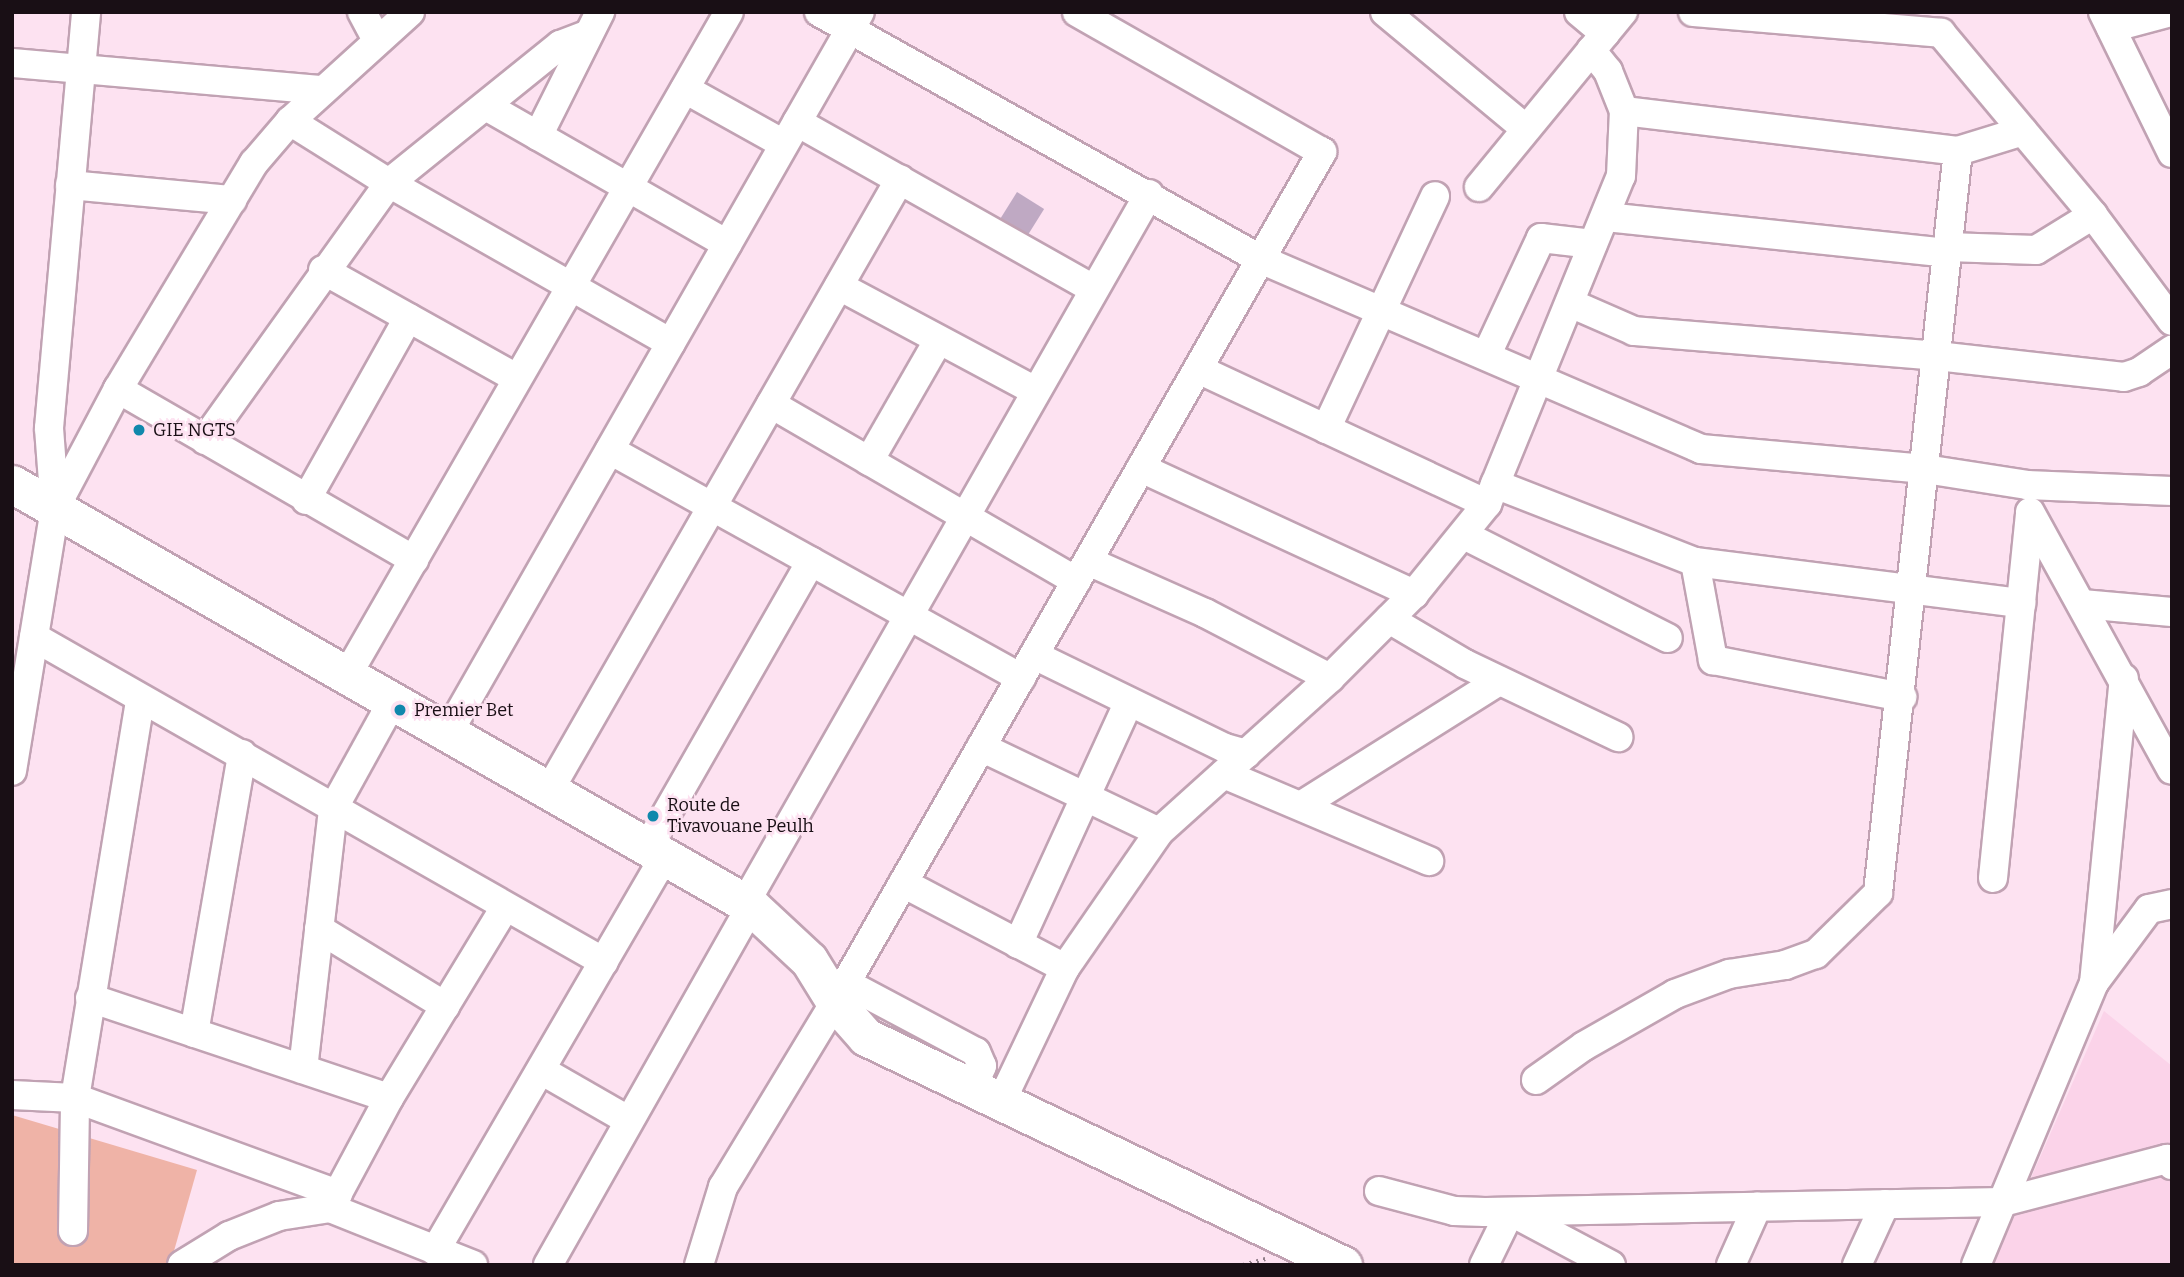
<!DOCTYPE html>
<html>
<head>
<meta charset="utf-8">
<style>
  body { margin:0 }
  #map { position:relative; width:2184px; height:1277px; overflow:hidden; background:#fde2f1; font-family:Bitter,serif }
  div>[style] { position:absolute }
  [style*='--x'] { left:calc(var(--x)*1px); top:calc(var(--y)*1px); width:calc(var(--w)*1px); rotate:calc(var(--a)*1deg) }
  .built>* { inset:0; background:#fbd3e9 }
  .green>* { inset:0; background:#efb3a7 }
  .building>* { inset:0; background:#bfa9c3; transform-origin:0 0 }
  .path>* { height:3.5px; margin-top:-1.75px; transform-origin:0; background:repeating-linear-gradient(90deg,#917e89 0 2px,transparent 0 7px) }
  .roads { filter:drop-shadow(2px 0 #c1a2b3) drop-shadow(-2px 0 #c1a2b3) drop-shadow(0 2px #c1a2b3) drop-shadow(0 -2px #c1a2b3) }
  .minor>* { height:28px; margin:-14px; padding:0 14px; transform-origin:14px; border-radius:14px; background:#fff }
  .major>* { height:37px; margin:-18.5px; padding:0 18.5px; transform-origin:18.5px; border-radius:18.5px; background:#fff }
  .dots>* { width:19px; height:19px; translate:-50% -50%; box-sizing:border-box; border:4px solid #fde2f1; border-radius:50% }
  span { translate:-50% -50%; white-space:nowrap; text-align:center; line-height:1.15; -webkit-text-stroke:5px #fde2f1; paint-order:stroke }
  .poi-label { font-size:18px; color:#190f15 }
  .left { translate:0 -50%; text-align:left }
  .frame { position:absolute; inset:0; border:14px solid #190f15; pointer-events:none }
</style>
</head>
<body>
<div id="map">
  <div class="built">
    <i style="clip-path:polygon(2104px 1011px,2172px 1066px,2172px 1265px,1993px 1265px)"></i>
  </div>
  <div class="green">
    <i style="clip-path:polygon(12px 1115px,197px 1170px,170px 1265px,12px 1265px)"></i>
  </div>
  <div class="building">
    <i style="left:1017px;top:192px;width:32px;height:31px;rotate:32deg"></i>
  </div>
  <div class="path">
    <i style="--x:1243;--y:1265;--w:23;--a:-15"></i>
  </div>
  <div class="roads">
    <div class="minor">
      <i style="--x:362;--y:12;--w:32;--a:62"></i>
      <i style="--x:819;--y:12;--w:505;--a:29.25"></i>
      <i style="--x:1260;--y:259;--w:480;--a:23.3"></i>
      <i style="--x:1701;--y:449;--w:225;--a:5.1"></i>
      <i style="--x:1925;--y:469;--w:103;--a:8.9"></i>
      <i style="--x:2027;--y:485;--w:145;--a:2.4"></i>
      <i style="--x:1385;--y:12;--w:183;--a:39.7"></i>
      <i style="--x:1579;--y:12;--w:34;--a:40"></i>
      <i style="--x:1693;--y:12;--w:249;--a:4.8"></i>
      <i style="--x:1941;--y:33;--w:237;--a:50.1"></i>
      <i style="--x:2093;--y:215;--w:132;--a:53.3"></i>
      <i style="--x:2103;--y:12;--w:157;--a:63.9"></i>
      <i style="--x:2111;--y:28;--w:62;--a:-14.9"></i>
      <i style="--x:12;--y:63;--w:312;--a:5"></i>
      <i style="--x:685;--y:89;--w:113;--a:29.1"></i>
      <i style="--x:486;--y:106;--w:278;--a:29.8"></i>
      <i style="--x:1624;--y:111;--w:336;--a:6.8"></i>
      <i style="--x:1958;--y:151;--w:68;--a:-17.1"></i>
      <i style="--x:290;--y:121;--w:117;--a:32.1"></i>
      <i style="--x:389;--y:183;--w:324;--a:29.6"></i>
      <i style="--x:797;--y:122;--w:340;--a:29.4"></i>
      <i style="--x:538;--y:136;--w:139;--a:-63.4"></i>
      <i style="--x:70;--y:185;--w:163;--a:5.3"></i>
      <i style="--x:1479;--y:187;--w:227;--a:-50.6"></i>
      <i style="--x:1606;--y:217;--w:343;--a:6"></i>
      <i style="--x:1948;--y:247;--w:88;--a:2"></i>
      <i style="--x:2036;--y:250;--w:67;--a:-31.6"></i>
      <i style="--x:323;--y:270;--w:221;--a:29.2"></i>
      <i style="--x:839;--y:286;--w:223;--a:28.1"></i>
      <i style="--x:1570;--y:303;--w:70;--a:23.6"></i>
      <i style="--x:1634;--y:331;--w:304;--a:4.7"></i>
      <i style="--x:1937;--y:356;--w:188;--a:6.4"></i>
      <i style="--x:2124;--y:377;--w:16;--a:-18"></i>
      <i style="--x:2139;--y:372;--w:40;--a:-34"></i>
      <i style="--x:1487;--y:354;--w:128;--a:-65"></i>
      <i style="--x:1541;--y:238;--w:52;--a:6.6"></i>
      <i style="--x:1198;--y:369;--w:319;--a:25"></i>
      <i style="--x:118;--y:389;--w:342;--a:30"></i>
      <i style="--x:771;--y:404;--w:353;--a:30.1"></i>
      <i style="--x:1326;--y:429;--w:257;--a:-64.9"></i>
      <i style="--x:205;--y:440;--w:316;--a:-54.4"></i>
      <i style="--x:389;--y:183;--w:220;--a:-38.9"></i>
      <i style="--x:560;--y:45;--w:28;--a:-21"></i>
      <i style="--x:610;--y:450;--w:470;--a:29"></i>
      <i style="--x:869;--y:461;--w:138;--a:-60.1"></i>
      <i style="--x:1141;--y:468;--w:301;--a:24.8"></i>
      <i style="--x:1495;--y:484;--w:215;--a:21.3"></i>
      <i style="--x:1695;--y:562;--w:329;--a:7.2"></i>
      <i style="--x:306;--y:500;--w:209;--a:-60.7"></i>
      <i style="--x:55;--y:508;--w:135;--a:-62.1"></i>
      <i style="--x:118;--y:389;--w:264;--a:-59"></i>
      <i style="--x:254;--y:163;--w:55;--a:-49.4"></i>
      <i style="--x:290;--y:121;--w:162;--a:-42.2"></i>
      <i style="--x:2030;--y:512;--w:294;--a:61.2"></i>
      <i style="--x:1466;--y:536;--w:226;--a:26.8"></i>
      <i style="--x:1088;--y:561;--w:128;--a:24"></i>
      <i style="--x:1205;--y:613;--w:141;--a:27.5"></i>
      <i style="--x:1695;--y:562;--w:100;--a:79.6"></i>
      <i style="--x:1713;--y:660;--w:193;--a:11.1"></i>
      <i style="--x:2082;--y:604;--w:90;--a:5.1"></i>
      <i style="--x:1389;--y:619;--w:88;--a:30.6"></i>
      <i style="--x:1465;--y:664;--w:170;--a:25.5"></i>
      <i style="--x:34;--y:637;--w:656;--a:29.69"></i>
      <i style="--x:1034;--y:655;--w:212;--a:26"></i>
      <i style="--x:1225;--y:748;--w:22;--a:16"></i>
      <i style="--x:346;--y:677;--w:767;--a:-60.06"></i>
      <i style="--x:448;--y:733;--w:830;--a:-60.26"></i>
      <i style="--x:981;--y:747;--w:197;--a:25.5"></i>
      <i style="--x:12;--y:771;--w:266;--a:-80.7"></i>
      <i style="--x:55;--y:508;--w:80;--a:-94.3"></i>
      <i style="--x:49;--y:428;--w:418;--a:-84.9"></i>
      <i style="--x:1224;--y:774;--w:223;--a:23"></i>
      <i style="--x:550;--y:789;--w:703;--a:-60.15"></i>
      <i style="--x:1302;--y:805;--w:233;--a:-32.2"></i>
      <i style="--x:648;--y:846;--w:328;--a:-60.2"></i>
      <i style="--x:1993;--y:878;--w:364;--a:-84.2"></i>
      <i style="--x:903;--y:883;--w:183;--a:27.7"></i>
      <i style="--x:745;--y:903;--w:816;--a:-60.32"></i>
      <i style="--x:319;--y:929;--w:148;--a:31.4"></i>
      <i style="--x:1018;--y:944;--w:266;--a:-65.4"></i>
      <i style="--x:846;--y:983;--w:147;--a:28"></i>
      <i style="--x:976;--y:1052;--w:15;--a:67"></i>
      <i style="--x:982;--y:1066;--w:26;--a:115"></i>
      <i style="--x:2094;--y:983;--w:306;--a:-84.4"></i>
      <i style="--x:90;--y:998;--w:315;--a:18.5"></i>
      <i style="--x:194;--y:1033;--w:283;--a:-80.2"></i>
      <i style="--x:303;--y:1069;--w:262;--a:-83.4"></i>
      <i style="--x:333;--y:809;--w:122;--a:-61.1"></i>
      <i style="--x:541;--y:1070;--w:100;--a:29.9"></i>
      <i style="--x:1536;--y:1080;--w:59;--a:-35.3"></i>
      <i style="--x:1584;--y:1046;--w:105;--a:-29.7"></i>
      <i style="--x:1675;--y:994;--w:58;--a:-20.3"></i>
      <i style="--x:1729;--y:974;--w:57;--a:-9.1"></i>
      <i style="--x:1785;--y:965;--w:33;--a:-20"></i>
      <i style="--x:1816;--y:954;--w:87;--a:-44.5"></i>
      <i style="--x:1878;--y:893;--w:746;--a:-83.85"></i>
      <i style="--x:12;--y:1095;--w:63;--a:2.7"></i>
      <i style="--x:75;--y:1098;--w:280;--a:20.1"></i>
      <i style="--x:1000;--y:1104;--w:151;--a:-64.5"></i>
      <i style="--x:1065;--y:968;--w:165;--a:-55.3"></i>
      <i style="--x:1159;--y:832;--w:230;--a:-42"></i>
      <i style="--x:1330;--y:678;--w:119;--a:-45"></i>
      <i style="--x:1414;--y:594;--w:116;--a:-51"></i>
      <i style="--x:1487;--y:504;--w:354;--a:-67.8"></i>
      <i style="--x:1621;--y:176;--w:65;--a:-87.4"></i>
      <i style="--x:1624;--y:111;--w:43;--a:-111.8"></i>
      <i style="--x:1608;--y:71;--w:27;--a:-129"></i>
      <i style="--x:1379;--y:1191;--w:78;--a:14.9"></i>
      <i style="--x:1454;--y:1211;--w:31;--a:2"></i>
      <i style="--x:1485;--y:1212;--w:518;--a:-1.11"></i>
      <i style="--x:2003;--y:1202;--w:170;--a:-14.7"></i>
      <i style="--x:2167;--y:1159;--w:8;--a:50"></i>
      <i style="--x:330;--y:1208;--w:125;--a:-61.8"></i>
      <i style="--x:389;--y:1098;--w:223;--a:-58.7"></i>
      <i style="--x:1513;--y:1213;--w:111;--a:28"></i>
      <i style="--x:73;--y:1231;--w:133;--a:-89.1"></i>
      <i style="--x:75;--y:1098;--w:402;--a:-80.7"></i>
      <i style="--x:435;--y:1251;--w:457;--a:-59.8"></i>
      <i style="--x:182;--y:1265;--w:55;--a:-31.7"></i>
      <i style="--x:229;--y:1236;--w:54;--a:-21.8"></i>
      <i style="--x:279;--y:1216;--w:52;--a:-8.9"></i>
      <i style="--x:330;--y:1208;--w:154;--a:21.7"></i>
      <i style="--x:548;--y:1265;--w:412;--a:-60.5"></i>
      <i style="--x:699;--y:1265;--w:82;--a:-72.9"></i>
      <i style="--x:723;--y:1187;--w:216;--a:-58.8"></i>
      <i style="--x:835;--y:1002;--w:980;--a:-60.19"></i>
      <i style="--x:1322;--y:152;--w:282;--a:-150.3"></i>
      <i style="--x:1484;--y:1265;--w:59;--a:-63.9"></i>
      <i style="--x:1731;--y:1265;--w:64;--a:-65.9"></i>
      <i style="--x:1857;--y:1265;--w:67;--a:-65.3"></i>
      <i style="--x:1976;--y:1265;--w:306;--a:-67.3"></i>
      <i style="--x:2094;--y:983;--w:92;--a:-53.4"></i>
      <i style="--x:2149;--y:909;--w:24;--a:-12"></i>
    </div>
    <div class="major">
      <i style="--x:12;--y:484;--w:851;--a:29.73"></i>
      <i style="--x:751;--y:906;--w:79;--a:43"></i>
      <i style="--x:809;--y:960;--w:49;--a:58.2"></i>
      <i style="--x:835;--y:1002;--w:47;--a:48.5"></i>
      <i style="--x:866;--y:1037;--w:529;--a:25.55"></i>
    </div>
  </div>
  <div class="dots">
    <i style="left:139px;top:430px;background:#1088ac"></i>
    <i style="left:400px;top:710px;background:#1088ac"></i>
    <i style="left:653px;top:816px;background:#1088ac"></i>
  </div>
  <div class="poi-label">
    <span class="left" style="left:153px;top:430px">GIE NGTS</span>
    <span class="left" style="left:414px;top:710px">Premier Bet</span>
    <span class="left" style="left:667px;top:816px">Route de<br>Tivavouane Peulh</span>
  </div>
  <div class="frame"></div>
</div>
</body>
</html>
